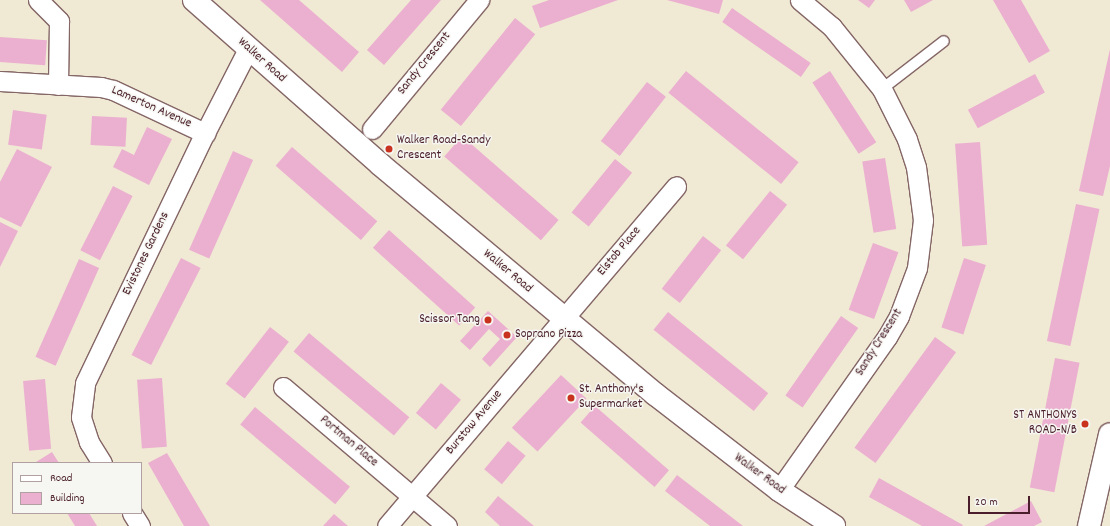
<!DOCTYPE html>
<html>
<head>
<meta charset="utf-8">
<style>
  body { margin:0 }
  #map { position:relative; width:1110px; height:526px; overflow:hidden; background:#f0e9d4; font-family:Dekko,sans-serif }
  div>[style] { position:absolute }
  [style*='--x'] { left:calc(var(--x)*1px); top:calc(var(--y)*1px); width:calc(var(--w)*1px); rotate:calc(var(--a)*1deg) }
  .building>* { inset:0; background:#ebb0cf; transform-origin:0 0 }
  .roads { filter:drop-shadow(1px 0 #846666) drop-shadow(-1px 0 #846666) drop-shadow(0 1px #846666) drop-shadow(0 -1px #846666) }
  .lane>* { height:10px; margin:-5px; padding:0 5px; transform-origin:5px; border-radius:5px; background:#fff }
  .street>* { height:19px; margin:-9.5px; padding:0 9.5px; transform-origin:9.5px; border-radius:9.5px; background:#fff }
  .secondary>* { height:22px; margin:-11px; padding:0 11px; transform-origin:11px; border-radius:11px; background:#fff }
  .primary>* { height:22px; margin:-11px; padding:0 11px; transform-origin:11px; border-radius:11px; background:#fff }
  .dots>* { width:11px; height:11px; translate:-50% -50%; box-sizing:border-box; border:2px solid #f6f6f2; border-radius:50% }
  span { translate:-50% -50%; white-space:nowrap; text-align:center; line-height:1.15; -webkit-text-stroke:3px #f6f6f2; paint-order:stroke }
  .street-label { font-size:13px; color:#4a1f2b }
  .poi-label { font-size:13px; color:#4a1f2b }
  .left { translate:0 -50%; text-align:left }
  .right { translate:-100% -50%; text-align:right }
  .legend { position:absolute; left:12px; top:462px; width:130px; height:52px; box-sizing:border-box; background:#f6f6f2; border:1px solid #b1a0a2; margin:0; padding:5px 7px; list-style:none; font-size:12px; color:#4a1f2b }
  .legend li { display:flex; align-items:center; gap:8px; height:20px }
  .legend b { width:20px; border:1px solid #b1a0a2 }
  .scale { position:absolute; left:968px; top:496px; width:62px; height:18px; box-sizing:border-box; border:2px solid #4a1f2b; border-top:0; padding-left:5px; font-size:12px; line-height:14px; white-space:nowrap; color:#4a1f2b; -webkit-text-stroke:3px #f6f6f2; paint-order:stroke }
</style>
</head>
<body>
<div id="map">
  <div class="building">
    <i style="clip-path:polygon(260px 0,299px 0,359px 52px,342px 72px)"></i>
    <i style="clip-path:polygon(411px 0,441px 0,384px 65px,367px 50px)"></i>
    <i style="clip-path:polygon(549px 0,618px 0,540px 28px,532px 6px)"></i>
    <i style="clip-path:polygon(667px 0,723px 0,719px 14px)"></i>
    <i style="clip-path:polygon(858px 0,875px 0,869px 8px)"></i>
    <i style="clip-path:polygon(904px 0,933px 0,911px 12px)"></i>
    <i style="clip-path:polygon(993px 0,1021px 0,1050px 51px,1029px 63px)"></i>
    <i style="left:732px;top:8px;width:96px;height:17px;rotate:35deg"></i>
    <i style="left:515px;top:18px;width:26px;height:118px;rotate:39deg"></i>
    <i style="left:0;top:37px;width:47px;height:25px;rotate:4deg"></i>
    <i style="clip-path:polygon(1110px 49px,1110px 166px,1103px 196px,1079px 191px)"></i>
    <i style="left:686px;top:71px;width:145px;height:28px;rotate:39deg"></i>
    <i style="left:830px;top:71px;width:85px;height:21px;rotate:57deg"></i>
    <i style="left:1035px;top:74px;width:21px;height:76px;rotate:62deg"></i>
    <i style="left:647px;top:82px;width:24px;height:75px;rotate:38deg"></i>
    <i style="left:13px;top:110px;width:34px;height:35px;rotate:8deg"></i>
    <i style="left:92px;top:116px;width:35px;height:29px;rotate:3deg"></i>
    <i style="clip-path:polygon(147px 127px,172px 139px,149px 185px,113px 167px,122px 149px,134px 155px)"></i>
    <i style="left:462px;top:136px;width:128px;height:27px;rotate:41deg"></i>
    <i style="left:980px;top:142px;width:103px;height:25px;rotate:86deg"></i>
    <i style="left:292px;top:147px;width:113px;height:25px;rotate:41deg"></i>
    <i style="clip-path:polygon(17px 149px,52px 167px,21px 227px,0 217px,0 182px)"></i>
    <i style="left:233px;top:151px;width:22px;height:108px;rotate:24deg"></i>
    <i style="left:885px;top:158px;width:72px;height:23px;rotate:81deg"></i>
    <i style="left:615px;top:159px;width:22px;height:69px;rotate:39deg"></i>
    <i style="left:113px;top:186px;width:22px;height:72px;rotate:27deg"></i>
    <i style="left:770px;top:191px;width:22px;height:70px;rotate:39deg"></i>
    <i style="left:1076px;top:204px;width:24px;height:140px;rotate:12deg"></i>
    <i style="clip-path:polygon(0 222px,18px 231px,0 267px)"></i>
    <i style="left:389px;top:230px;width:116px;height:24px;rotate:42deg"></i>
    <i style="left:703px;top:236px;width:23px;height:67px;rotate:38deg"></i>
    <i style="left:873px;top:243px;width:27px;height:71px;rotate:20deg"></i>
    <i style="left:181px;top:258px;width:22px;height:109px;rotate:27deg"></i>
    <i style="left:964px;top:258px;width:23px;height:73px;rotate:18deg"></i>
    <i style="left:79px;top:259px;width:22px;height:107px;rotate:24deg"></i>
    <i style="clip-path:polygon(488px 311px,517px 337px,490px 367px,482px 359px,500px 339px,489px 329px,470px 350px,460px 341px)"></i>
    <i style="left:668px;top:312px;width:129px;height:23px;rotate:39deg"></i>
    <i style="left:841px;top:316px;width:21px;height:97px;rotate:35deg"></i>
    <i style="left:270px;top:327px;width:24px;height:72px;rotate:38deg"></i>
    <i style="left:309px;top:333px;width:131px;height:24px;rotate:40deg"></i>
    <i style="left:935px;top:337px;width:26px;height:137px;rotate:36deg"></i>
    <i style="left:1055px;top:358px;width:25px;height:132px;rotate:11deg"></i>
    <i style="left:561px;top:375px;width:35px;height:72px;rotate:43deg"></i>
    <i style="left:162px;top:378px;width:69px;height:25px;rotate:86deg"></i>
    <i style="left:45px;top:379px;width:70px;height:22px;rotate:85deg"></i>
    <i style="left:441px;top:383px;width:26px;height:39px;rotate:40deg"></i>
    <i style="left:595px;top:406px;width:98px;height:22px;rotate:41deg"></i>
    <i style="left:255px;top:407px;width:124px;height:23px;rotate:40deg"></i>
    <i style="left:508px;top:441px;width:23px;height:37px;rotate:40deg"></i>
    <i style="clip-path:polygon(52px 452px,59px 463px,37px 463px,36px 462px)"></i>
    <i style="clip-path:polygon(167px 453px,210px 526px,184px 526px,148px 463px)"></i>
    <i style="clip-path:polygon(677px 475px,743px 526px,710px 526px,665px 491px)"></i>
    <i style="clip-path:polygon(879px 478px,963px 525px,962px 526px,922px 526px,869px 497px)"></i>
    <i style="clip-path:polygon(498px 496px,534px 526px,500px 526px,485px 512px)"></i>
    <i style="clip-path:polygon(1031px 501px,1042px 522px,1034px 526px,984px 526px)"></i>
    <i style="clip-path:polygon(67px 513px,89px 513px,97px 526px,75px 526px)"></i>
    <i style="clip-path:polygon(334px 514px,348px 526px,323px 526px)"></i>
  </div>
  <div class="roads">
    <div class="lane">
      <i style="--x:882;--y:89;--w:78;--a:-37.7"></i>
    </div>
    <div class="street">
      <i style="--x:38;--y:0;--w:30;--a:45"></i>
      <i style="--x:59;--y:21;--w:64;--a:90.9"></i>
      <i style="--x:0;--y:81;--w:101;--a:3.4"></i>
      <i style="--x:101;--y:87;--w:12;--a:14"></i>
      <i style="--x:113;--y:90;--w:102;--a:25.1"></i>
      <i style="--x:372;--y:129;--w:168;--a:-50.3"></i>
      <i style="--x:283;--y:387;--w:215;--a:40.3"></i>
      <i style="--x:102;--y:463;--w:25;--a:-122"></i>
      <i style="--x:89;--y:442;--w:26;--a:-108"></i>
      <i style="--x:81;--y:417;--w:34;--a:-83"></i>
      <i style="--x:85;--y:383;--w:277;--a:-64.4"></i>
      <i style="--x:205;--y:133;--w:94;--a:-62.9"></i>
      <i style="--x:779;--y:490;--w:187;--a:-54.8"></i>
      <i style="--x:887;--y:337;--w:24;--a:-60"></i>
      <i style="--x:899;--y:316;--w:51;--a:-69.4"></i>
      <i style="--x:917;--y:268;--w:48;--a:-82.9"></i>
      <i style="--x:923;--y:220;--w:53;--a:-97.5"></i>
      <i style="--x:916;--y:167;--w:29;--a:-108"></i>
      <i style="--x:907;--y:139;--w:56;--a:-116.6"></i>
      <i style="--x:882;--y:89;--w:80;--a:-128.9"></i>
      <i style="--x:832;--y:27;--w:42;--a:-139.8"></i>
      <i style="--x:132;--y:513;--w:15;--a:58"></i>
      <i style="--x:387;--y:526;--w:446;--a:-49.6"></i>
    </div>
    <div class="secondary">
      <i style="--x:1089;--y:526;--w:94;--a:-77.1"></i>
    </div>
    <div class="primary">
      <i style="--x:194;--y:0;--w:249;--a:41.4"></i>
      <i style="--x:381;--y:165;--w:357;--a:39.9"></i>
      <i style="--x:655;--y:394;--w:157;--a:37.7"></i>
      <i style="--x:779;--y:490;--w:66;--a:33.2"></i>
    </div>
  </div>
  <div class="dots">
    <i style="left:389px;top:149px;background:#c8321e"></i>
    <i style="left:488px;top:320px;background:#c8321e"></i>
    <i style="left:507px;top:335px;background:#c8321e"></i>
    <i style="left:571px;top:398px;background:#c8321e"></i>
    <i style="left:1085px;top:424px;background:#c8321e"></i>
  </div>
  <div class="street-label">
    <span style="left:261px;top:61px;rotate:42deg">Walker Road</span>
    <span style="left:425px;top:64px;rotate:-51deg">Sandy Crescent</span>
    <span style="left:151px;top:108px;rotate:24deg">Lamerton Avenue</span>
    <span style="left:620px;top:252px;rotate:-50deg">Elstob Place</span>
    <span style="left:147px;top:254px;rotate:-64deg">Evistones Gardens</span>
    <span style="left:507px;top:272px;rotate:40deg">Walker Road</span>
    <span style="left:880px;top:343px;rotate:-58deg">Sandy Crescent</span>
    <span style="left:475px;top:423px;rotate:-50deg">Burstow Avenue</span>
    <span style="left:348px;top:442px;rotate:40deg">Portman Place</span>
    <span style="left:759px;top:475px;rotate:36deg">Walker Road</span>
  </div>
  <div class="poi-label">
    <span class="left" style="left:397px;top:149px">Walker Road-Sandy<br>Crescent</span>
    <span class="right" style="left:480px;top:320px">Scissor Tang</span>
    <span class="left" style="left:515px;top:335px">Soprano Pizza</span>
    <span class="left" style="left:579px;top:398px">St. Anthony's<br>Supermarket</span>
    <span class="right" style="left:1077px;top:424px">ST ANTHONYS<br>ROAD-N/B</span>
  </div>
  <ul class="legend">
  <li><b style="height:5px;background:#fff"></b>Road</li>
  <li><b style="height:11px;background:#ebb0cf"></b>Building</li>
  </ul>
  <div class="scale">20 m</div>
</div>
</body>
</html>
